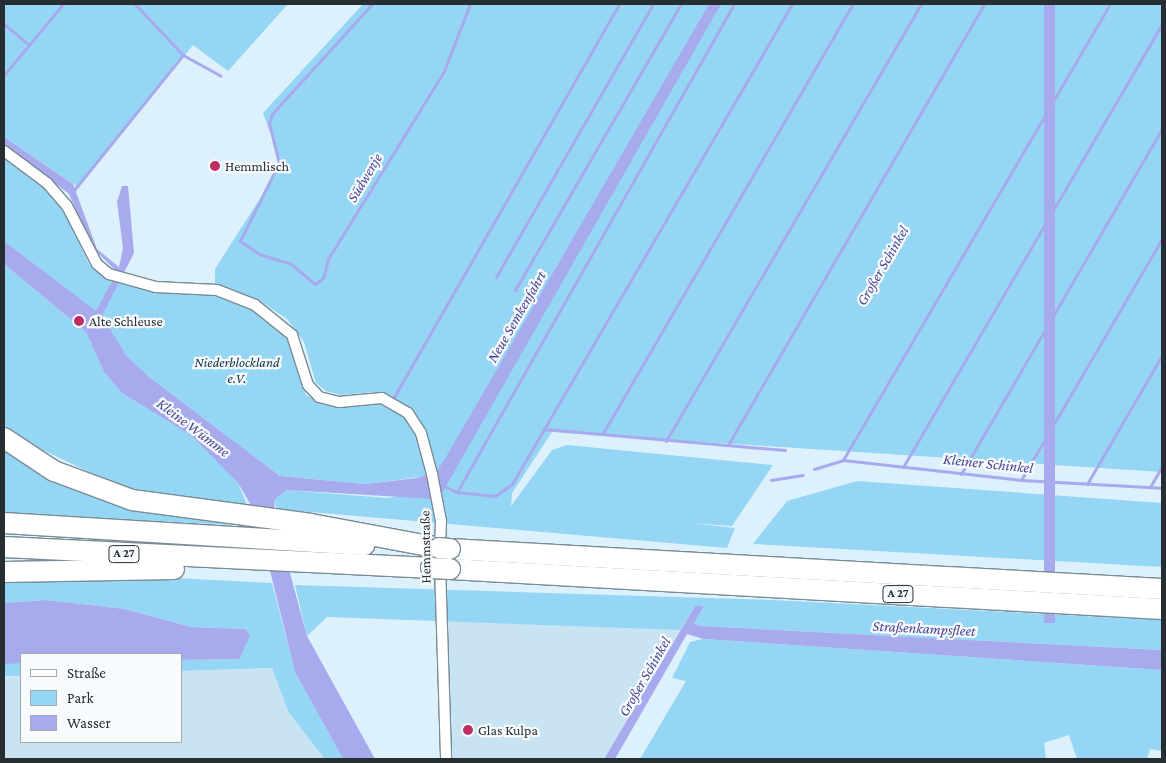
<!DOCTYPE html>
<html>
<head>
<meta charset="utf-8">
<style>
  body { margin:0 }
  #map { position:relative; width:1166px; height:763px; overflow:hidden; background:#dcf1fc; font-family:"Crimson Pro",serif }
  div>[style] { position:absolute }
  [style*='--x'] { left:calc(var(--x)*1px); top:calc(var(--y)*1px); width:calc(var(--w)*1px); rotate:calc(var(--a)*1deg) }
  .built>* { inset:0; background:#c8e4f2 }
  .green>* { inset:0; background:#95d6f4; transform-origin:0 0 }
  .water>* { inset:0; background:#a8aaee; transform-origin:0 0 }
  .stream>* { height:3px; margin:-1.5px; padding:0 1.5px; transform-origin:1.5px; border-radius:1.5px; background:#a8aaee }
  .roads { filter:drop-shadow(1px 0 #788b94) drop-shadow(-1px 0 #788b94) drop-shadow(0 1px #788b94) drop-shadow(0 -1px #788b94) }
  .street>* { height:10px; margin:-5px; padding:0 5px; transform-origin:5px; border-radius:5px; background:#fff }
  .highway>* { height:20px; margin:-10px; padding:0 10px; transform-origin:10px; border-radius:10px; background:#fff }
  .bridges { filter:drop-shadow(1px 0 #788b94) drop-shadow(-1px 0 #788b94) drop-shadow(0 1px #788b94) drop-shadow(0 -1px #788b94) }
  .highway-bridge>* { height:20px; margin:-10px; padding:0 10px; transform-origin:10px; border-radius:10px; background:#fff }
  .dots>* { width:14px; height:14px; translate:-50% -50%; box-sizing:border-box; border:2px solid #f7fbfd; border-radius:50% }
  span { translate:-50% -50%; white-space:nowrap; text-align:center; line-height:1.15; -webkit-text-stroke:4.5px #f7fbfd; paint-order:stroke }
  .shield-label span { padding:1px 4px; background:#f7fbfd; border:1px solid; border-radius:4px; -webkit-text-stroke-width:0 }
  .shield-label { font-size:12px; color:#262e32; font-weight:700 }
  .poi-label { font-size:14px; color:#262e32 }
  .left { translate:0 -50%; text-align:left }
  .park-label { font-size:14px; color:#0f3646; font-style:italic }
  .street-label { font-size:14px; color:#262e32 }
  .water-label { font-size:15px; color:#494595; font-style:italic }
  .frame { position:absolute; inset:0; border:5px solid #262e32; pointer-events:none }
  .legend { position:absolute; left:20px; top:653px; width:162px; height:90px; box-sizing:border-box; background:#f7fbfd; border:1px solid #a3a9ac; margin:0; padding:6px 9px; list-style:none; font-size:15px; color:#262e32 }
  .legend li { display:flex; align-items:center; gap:10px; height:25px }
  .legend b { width:25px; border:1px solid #a3a9ac }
</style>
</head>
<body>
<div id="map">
  <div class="built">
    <i style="clip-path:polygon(448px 621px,680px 630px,604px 759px,452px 759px)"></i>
    <i style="clip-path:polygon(272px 668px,289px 713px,325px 759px,4px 759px,4px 677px,21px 676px,21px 742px,181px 742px,181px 671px)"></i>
  </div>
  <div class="green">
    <i style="clip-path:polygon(4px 4px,288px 4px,228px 71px,193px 45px,78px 187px,4px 137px)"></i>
    <i style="clip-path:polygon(363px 4px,1162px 4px,1162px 472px,552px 432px,512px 493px,511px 506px,552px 450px,567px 445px,773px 465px,732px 526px,690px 523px,735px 528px,727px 548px,276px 509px,275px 499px,287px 490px,387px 498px,441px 490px,426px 431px,411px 408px,377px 392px,341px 395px,326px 391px,316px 383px,304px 342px,287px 319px,259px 300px,215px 284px,215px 269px,282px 164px,263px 113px)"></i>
    <i style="clip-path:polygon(4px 158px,46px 188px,63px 209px,89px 264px,105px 278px,208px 293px,245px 305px,287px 335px,306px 395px,329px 406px,381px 405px,403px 415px,418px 437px,428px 476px,365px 484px,280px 476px,149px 377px,126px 355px,101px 316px,4px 241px)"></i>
    <i style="clip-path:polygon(4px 264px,86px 332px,104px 372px,122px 393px,192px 436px,212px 455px,238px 483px,248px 507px,118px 486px,14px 436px,4px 425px)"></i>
    <i style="clip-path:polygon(4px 450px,89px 495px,231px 525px,4px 513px)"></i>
    <i style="clip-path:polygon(857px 481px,1162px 503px,1162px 567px,753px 544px,787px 501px)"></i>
    <i style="clip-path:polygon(156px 577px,272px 583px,295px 672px,343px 759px,325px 759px,289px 713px,272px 668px,181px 671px,181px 660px,239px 659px,245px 629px,191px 627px,125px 609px,46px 600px,4px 603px,4px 580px)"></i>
    <i style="clip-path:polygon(295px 585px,772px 600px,1162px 620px,1162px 650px,700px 626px,694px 624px,704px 606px,695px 606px,680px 630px,327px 617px,307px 636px)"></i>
    <i style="clip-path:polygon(703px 639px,1162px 670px,1162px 751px,1150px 749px,1147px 759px,1077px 759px,1069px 735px,1044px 743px,1046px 759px,640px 759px,686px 681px,672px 678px,690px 642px)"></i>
    <i style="left:21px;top:663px;width:13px;height:17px;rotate:90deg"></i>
  </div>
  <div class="water">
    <i style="clip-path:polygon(709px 4px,721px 4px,442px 493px,433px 499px,287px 490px,275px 499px,274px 514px,307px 636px,375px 759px,343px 759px,295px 672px,256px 514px,238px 483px,192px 436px,122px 393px,104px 372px,86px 332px,4px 264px,4px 241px,96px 311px,117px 272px,93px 248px,69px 194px,4px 144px,4px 137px,73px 184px,97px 249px,119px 267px,123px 248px,117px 202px,122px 186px,128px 186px,134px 253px,102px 316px,126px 355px,149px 377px,280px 476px,365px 484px,417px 478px,437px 471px,446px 457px)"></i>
    <i style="left:1044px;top:4px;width:11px;height:619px"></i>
    <i style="clip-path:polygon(46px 600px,125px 609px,191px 627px,245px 629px,250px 636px,239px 659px,181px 660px,181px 654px,21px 654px,21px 663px,4px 664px,4px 603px)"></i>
    <i style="clip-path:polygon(695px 606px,704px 606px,694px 624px,700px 626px,1162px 650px,1162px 670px,703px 639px,687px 634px,615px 759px,604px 759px)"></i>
  </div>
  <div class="stream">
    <i style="--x:135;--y:4;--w:70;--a:46.7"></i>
    <i style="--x:183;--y:55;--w:43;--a:28.9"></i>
    <i style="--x:372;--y:4;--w:149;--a:132.3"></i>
    <i style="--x:272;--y:114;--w:9;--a:108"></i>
    <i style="--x:269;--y:123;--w:41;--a:76"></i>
    <i style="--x:279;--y:163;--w:87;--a:116.6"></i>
    <i style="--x:240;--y:241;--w:23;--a:34"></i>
    <i style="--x:259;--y:254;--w:34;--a:17"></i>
    <i style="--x:291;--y:264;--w:31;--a:40"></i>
    <i style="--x:315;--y:284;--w:10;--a:-37"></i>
    <i style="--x:323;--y:278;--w:20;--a:-75"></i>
    <i style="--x:328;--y:259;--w:221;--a:-58.3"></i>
    <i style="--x:444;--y:71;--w:72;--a:-68.8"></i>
    <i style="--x:734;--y:4;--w:561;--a:119.58"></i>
    <i style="--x:457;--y:492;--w:38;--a:6"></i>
    <i style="--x:495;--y:496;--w:21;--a:-35"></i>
    <i style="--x:512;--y:484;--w:556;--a:-59.74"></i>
    <i style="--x:4;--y:24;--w:31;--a:40"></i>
    <i style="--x:4;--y:75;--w:92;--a:-50.3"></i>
    <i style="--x:74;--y:190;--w:174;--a:-51.1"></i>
    <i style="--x:496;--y:277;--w:315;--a:-60.1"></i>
    <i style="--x:515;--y:290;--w:331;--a:-59.9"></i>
    <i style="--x:394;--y:397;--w:453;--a:-60.2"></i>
    <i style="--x:544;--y:429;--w:242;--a:5"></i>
    <i style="--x:603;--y:433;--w:497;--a:-59.8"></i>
    <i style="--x:666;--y:441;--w:506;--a:-59.74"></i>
    <i style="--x:728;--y:445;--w:510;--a:-59.86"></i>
    <i style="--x:843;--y:460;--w:528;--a:-59.65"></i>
    <i style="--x:903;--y:467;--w:513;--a:-59.69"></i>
    <i style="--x:814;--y:469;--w:30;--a:-17"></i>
    <i style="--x:843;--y:460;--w:179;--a:6.4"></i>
    <i style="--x:1021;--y:480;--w:141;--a:3.2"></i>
    <i style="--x:961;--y:474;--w:399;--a:-59.8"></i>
    <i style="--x:771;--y:480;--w:32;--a:-9"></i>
    <i style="--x:1021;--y:480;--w:279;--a:-59.7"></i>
    <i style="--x:1087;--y:484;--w:149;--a:-59.8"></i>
    <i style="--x:441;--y:485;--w:17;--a:24"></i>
    <i style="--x:1150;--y:487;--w:24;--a:-60"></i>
  </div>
  <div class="roads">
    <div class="street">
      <i style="--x:4;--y:151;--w:54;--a:36.7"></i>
      <i style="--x:47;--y:183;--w:30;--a:49"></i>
      <i style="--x:67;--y:206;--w:65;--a:62.7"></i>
      <i style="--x:97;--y:264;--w:16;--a:40"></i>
      <i style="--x:109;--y:274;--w:49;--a:15.5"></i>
      <i style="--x:156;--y:287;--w:61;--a:2.8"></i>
      <i style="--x:217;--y:290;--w:41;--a:21.5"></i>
      <i style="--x:255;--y:305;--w:48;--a:39"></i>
      <i style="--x:292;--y:335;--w:52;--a:72.3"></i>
      <i style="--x:308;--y:385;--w:16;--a:47"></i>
      <i style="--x:319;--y:397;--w:21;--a:14"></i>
      <i style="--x:339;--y:402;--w:43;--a:-5.3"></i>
      <i style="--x:382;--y:398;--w:30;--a:30"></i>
      <i style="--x:408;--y:413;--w:24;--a:57"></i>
      <i style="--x:421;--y:433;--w:42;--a:75"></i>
      <i style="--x:432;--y:474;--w:48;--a:79.2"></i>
      <i style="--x:441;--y:521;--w:30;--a:92"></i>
      <i style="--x:440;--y:565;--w:194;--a:88.2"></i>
    </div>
    <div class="highway">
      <i style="--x:4;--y:438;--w:60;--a:33.4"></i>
      <i style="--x:54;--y:471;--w:83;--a:20.4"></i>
      <i style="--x:132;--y:500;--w:181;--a:7.6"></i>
      <i style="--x:311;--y:524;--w:130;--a:10.6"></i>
      <i style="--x:4;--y:523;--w:361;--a:3.5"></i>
      <i style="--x:4;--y:547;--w:428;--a:2.8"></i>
      <i style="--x:450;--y:549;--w:713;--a:3.22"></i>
      <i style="--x:450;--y:569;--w:713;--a:3.22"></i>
      <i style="--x:4;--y:572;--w:170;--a:-1"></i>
    </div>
  </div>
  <div class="bridges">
    <div class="highway-bridge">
      <i style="--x:439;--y:548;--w:11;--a:5"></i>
      <i style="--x:431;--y:568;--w:19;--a:3"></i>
    </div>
  </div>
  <div class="dots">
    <i style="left:215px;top:166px;background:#ba2e64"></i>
    <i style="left:79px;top:321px;background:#ba2e64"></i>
    <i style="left:468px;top:730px;background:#ba2e64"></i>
  </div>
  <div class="shield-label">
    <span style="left:124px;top:554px">A 27</span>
    <span style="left:898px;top:594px">A 27</span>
  </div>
  <div class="poi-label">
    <span class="left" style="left:225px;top:166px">Hemmlisch</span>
    <span class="left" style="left:89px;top:321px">Alte Schleuse</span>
    <span class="left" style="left:478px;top:730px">Glas Kulpa</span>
  </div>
  <div class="park-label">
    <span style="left:237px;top:370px">Niederblockland<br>e.V.</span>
  </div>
  <div class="street-label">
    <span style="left:425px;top:547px;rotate:-91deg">Hemmstraße</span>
  </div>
  <div class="water-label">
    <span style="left:365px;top:178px;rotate:-59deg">Südwenje</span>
    <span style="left:883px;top:266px;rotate:-60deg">Großer Schinkel</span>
    <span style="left:517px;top:317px;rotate:-60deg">Neue Semkenfahrt</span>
    <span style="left:193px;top:428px;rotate:37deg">Kleine Wümme</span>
    <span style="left:988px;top:464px;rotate:6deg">Kleiner Schinkel</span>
    <span style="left:924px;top:629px;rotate:3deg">Straßenkampsfleet</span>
    <span style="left:645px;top:677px;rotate:-60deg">Großer Schinkel</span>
  </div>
  <div class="frame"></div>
  <ul class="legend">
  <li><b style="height:6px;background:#fff"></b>Straße</li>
  <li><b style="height:14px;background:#95d6f4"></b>Park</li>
  <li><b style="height:14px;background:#a8aaee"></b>Wasser</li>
  </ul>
</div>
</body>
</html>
